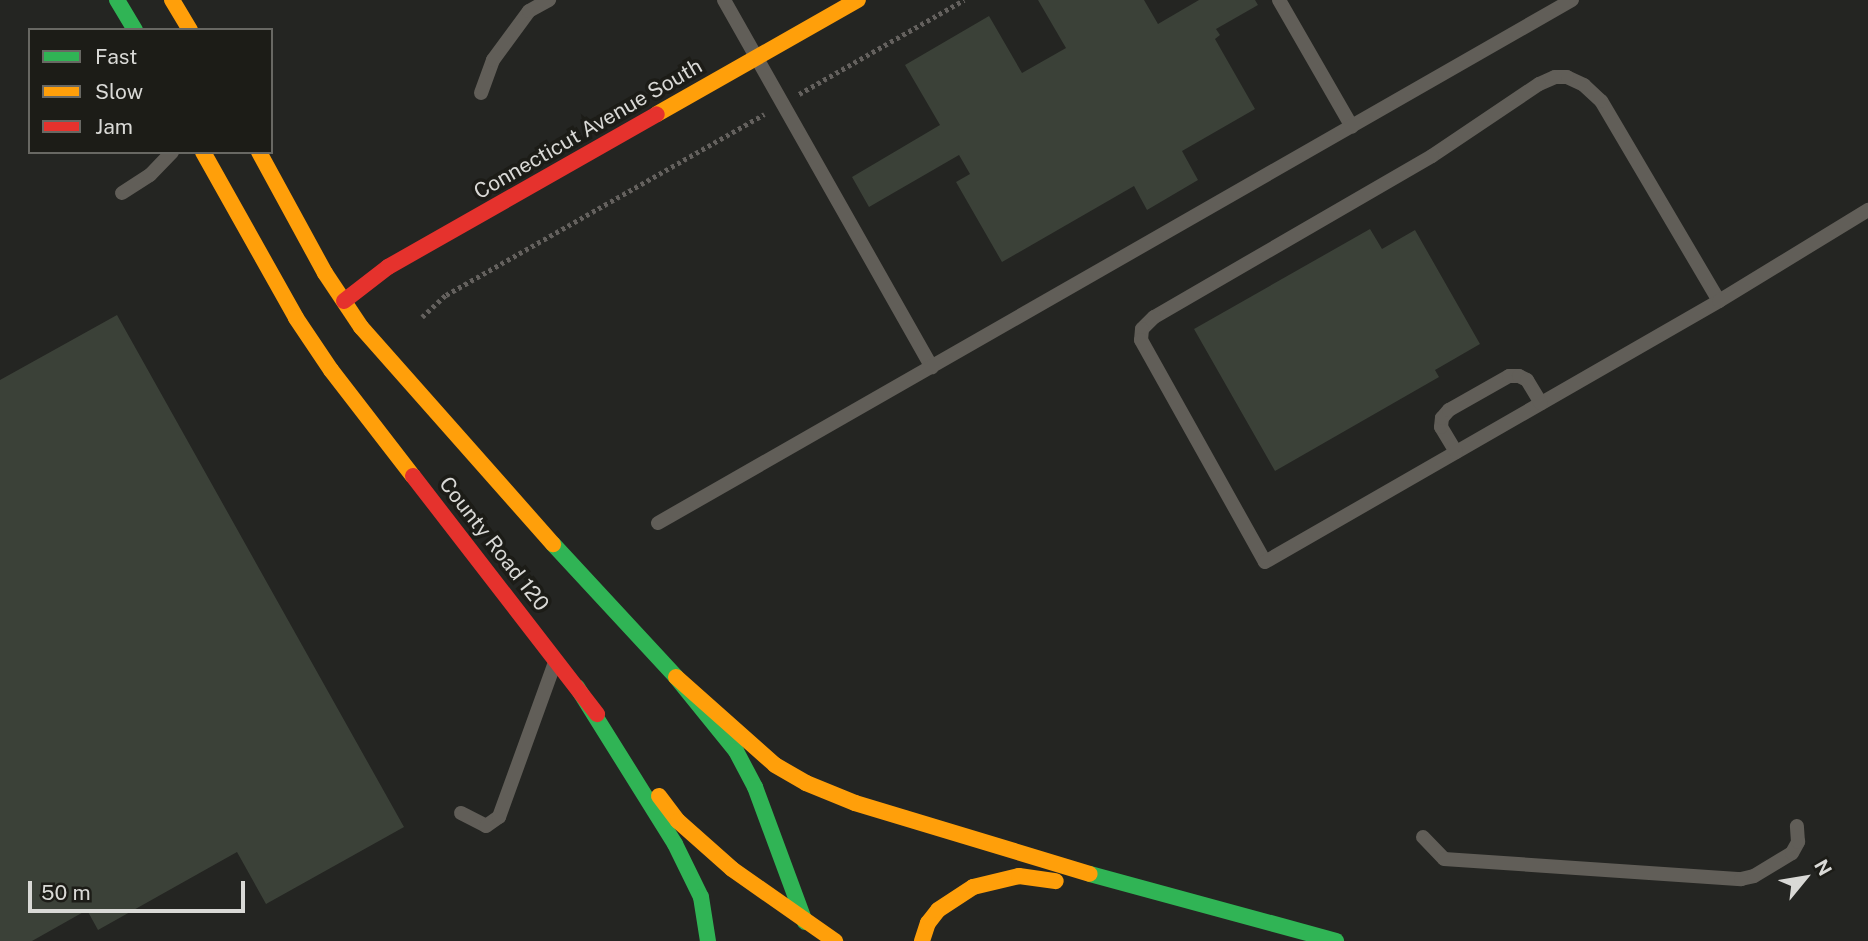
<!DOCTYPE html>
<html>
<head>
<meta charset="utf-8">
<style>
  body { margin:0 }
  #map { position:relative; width:1868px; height:941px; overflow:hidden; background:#242522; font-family:"Public Sans",sans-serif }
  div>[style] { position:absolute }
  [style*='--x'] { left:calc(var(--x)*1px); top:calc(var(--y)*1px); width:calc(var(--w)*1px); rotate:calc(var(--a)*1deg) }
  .building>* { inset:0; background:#3b4138 }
  .path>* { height:4.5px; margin-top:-2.25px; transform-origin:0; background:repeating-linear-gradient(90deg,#64615e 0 3.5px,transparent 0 7px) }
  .lane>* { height:14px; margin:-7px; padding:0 7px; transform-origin:7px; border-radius:7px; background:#615e58 }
  .fast>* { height:16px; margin:-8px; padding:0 8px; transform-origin:8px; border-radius:8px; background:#30b455 }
  .slow>* { height:16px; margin:-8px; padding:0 8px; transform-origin:8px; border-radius:8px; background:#ff9f0a }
  .jam>* { height:16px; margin:-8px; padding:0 8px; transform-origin:8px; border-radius:8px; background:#e5322d }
  span { translate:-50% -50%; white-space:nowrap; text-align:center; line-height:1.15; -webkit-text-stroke:7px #1c1c17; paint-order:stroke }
  .street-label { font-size:21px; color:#d9d9d6 }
  .legend { position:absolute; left:28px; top:28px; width:245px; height:126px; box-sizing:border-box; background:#1c1c17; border:2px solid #686863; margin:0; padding:9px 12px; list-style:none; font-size:21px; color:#d9d9d6 }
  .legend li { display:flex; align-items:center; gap:14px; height:35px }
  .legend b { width:35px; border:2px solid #686863 }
  .north { position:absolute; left:1770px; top:843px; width:70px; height:70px; -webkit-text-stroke:5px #1c1c17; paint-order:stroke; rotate:60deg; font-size:19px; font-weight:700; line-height:28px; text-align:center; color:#d9d9d6 }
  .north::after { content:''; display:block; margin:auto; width:24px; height:32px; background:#d9d9d6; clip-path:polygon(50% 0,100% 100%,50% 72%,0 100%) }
  .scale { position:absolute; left:28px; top:881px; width:217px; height:32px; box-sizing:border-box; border:4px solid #d9d9d6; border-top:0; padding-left:9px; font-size:21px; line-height:24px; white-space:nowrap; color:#d9d9d6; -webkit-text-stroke:5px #1c1c17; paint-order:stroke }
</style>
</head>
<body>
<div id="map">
  <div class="building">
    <i style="clip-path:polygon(1038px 0,1144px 0,1158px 24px,1199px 0,1255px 0,1258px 5px,1216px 29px,1220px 35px,1215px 39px,1255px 109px,1182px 151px,1198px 180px,1147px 210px,1134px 186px,1002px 262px,956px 182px,970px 174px,959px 155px,869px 207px,852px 177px,940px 125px,905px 65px,989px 16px,1022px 73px,1066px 48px)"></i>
    <i style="clip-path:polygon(1370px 229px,1382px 249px,1415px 230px,1480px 344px,1435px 370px,1439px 377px,1275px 471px,1194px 329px)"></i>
    <i style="clip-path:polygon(117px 315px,404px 827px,266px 904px,237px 852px,98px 930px,87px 910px,32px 941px,0 941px,0 380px)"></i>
  </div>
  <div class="path">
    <i style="--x:799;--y:94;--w:190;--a:-29.7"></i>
    <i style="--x:422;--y:317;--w:33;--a:-43"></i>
    <i style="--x:446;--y:295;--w:366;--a:-29.6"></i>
  </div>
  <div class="lane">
    <i style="--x:724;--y:0;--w:422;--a:60.5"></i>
    <i style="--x:1279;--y:0;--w:146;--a:60.1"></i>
    <i style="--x:481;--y:93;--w:35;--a:-70"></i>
    <i style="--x:493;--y:60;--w:61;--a:-53.7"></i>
    <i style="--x:529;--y:11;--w:23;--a:-29"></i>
    <i style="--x:122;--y:193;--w:33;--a:-33"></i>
    <i style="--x:150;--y:175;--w:32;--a:-46"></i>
    <i style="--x:1719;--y:301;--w:232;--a:-120.5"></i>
    <i style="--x:1601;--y:101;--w:23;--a:-137"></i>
    <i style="--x:1584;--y:85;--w:19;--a:-155"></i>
    <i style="--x:1567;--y:77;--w:12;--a:180"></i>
    <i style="--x:1555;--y:77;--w:17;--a:156"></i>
    <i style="--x:1539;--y:84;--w:129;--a:146.1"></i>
    <i style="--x:1432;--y:156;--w:321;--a:149.9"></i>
    <i style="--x:1154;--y:317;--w:17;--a:135"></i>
    <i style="--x:1142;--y:329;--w:11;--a:95"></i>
    <i style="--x:1141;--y:340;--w:254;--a:60.8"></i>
    <i style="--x:1265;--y:562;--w:524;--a:-29.89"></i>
    <i style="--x:1719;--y:301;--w:175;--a:-31.4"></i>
    <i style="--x:1456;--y:452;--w:29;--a:-121"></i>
    <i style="--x:1441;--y:427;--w:9;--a:-84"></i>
    <i style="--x:1442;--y:418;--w:11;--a:-49"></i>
    <i style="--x:1449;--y:410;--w:69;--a:-29.5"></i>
    <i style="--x:1509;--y:376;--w:10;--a:0"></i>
    <i style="--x:1519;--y:376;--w:9;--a:27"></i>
    <i style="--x:1527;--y:380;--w:27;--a:59"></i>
    <i style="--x:658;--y:523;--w:1053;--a:-29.78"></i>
    <i style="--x:461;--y:813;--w:28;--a:27"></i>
    <i style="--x:486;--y:826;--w:16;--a:-35"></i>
    <i style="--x:499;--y:817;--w:162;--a:-70.1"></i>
    <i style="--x:1423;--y:837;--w:30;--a:46"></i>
    <i style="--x:1444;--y:859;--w:298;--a:3.9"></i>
    <i style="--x:1741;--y:879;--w:13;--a:-13"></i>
    <i style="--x:1754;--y:876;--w:44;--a:-31.2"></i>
    <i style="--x:1792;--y:853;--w:13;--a:-61"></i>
    <i style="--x:1798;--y:842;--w:16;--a:-94"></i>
  </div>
  <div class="fast">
    <i style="--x:117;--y:0;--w:35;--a:59"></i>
    <i style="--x:553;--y:544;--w:181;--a:47.2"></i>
    <i style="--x:676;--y:677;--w:95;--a:51"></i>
    <i style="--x:736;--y:751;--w:41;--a:62.2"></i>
    <i style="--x:755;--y:787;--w:144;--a:69.7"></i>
    <i style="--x:577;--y:687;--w:185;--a:58"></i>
    <i style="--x:675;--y:844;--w:59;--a:63.9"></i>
    <i style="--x:701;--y:897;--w:45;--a:81"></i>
    <i style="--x:1090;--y:874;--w:255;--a:15.2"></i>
  </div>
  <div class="slow">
    <i style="--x:172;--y:0;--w:35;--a:59"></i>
    <i style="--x:657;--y:114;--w:231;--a:-29.6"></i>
    <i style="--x:203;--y:152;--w:190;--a:60.7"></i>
    <i style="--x:296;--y:318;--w:63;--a:56.1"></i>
    <i style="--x:331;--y:370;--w:134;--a:52.3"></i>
    <i style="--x:259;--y:152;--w:138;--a:61.4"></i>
    <i style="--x:325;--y:273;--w:65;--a:56.3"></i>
    <i style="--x:361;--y:327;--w:290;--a:48.5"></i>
    <i style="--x:676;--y:677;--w:132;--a:41.6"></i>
    <i style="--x:775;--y:765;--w:36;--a:30"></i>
    <i style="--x:806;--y:783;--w:53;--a:22.2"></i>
    <i style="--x:855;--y:803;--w:245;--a:16.8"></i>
    <i style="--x:659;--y:796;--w:31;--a:53"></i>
    <i style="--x:678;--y:821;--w:72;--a:41.6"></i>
    <i style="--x:732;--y:869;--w:126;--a:35"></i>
    <i style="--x:922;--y:941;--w:19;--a:-72"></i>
    <i style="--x:928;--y:923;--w:16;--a:-52"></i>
    <i style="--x:938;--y:910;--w:42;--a:-33.3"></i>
    <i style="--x:973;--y:887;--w:47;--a:-13.4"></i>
    <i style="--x:1019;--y:876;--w:37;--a:8"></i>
  </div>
  <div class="jam">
    <i style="--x:344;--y:301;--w:56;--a:-37.7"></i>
    <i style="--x:388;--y:267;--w:309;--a:-29.6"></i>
    <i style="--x:413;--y:476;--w:301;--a:52.3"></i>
  </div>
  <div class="street-label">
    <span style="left:588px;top:129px;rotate:-30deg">Connecticut Avenue South</span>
    <span style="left:494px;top:544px;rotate:52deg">County Road 120</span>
  </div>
  <ul class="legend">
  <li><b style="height:9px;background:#30b455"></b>Fast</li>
  <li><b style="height:9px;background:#ff9f0a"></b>Slow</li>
  <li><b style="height:9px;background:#e5322d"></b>Jam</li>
  </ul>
  <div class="north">N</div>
  <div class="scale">50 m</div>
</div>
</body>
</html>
